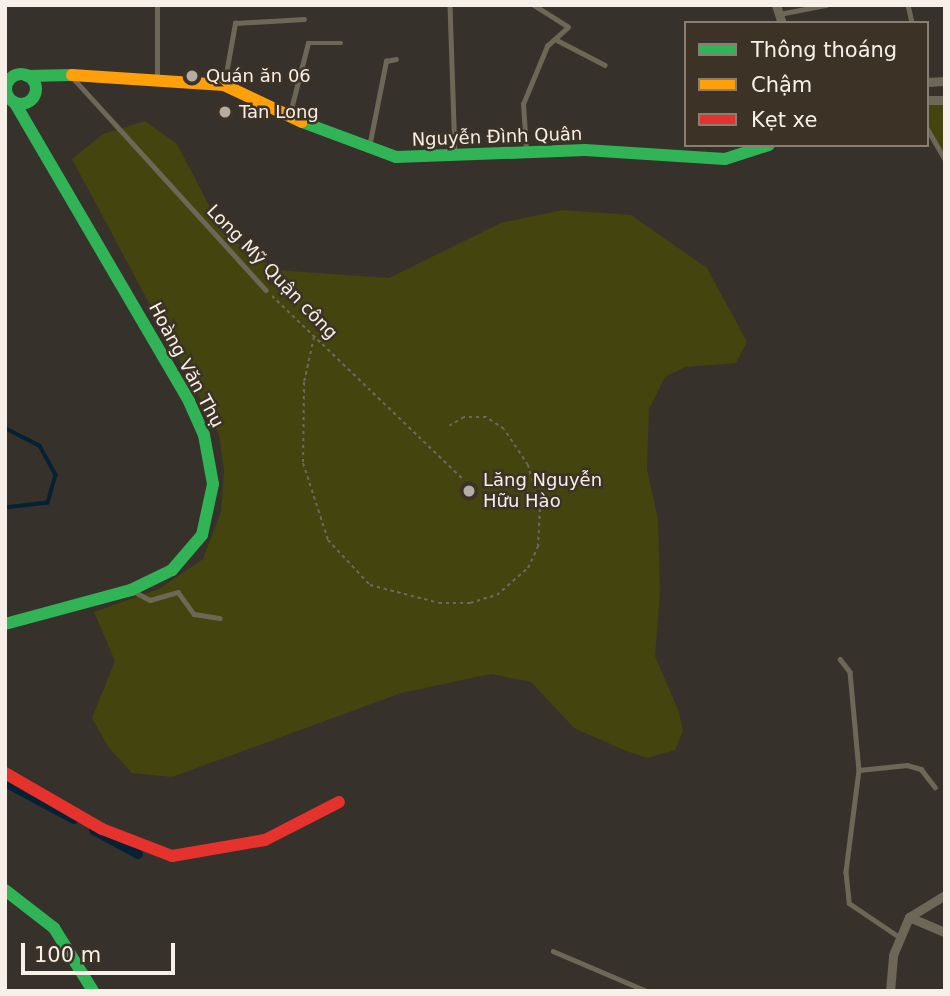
<!DOCTYPE html>
<html>
<head>
<meta charset="utf-8">
<style>
  body { margin:0 }
  #map { position:relative; width:950px; height:996px; overflow:hidden; background:#37312b; font-family:"DejaVu Sans",sans-serif }
  div>[style] { position:absolute }
  [style*='--x'] { left:calc(var(--x)*1px); top:calc(var(--y)*1px); width:calc(var(--w)*1px); rotate:calc(var(--a)*1deg) }
  .green>* { inset:0; background:#44440e }
  .stream>* { height:3.5px; margin:-1.75px; padding:0 1.75px; transform-origin:1.75px; border-radius:1.75px; background:#052235 }
  .canal>* { height:10px; margin:-5px; padding:0 5px; transform-origin:5px; border-radius:5px; background:#052235 }
  .path>* { height:2px; margin-top:-1px; transform-origin:0; background:repeating-linear-gradient(90deg,#6d685d 0 3.5px,transparent 0 7px) }
  .lane>* { height:4.5px; margin:-2.25px; padding:0 2.25px; transform-origin:2.25px; border-radius:2.25px; background:#6d6758 }
  .street>* { height:9px; margin:-4.5px; padding:0 4.5px; transform-origin:4.5px; border-radius:4.5px; background:#6d6758 }
  .fast>* { height:12px; margin:-6px; padding:0 6px; transform-origin:6px; border-radius:6px; background:#30b455 }
  .fast>.ring { margin:-6px; padding:0; box-sizing:content-box; background:none; border:12px solid #30b455; border-radius:50% }
  .slow>* { height:12px; margin:-6px; padding:0 6px; transform-origin:6px; border-radius:6px; background:#ff9f0a }
  .jam>* { height:12px; margin:-6px; padding:0 6px; transform-origin:6px; border-radius:6px; background:#e5322d }
  .dots>* { width:19px; height:19px; translate:-50% -50%; box-sizing:border-box; border:4px solid #3c3226; border-radius:50% }
  span { translate:-50% -50%; white-space:nowrap; text-align:center; line-height:1.15; -webkit-text-stroke:5px #3c3226; paint-order:stroke }
  .poi-label { font-size:18px; color:#f7f0e9 }
  .left { translate:0 -50%; text-align:left }
  .street-label { font-size:18px; color:#f7f0e9 }
  .frame { position:absolute; inset:0; border:7px solid #f7f0e9; pointer-events:none }
  .legend { position:absolute; left:684px; top:21px; width:245px; height:126px; box-sizing:border-box; background:#3c3226; border:2px solid #877e74; margin:0; padding:9px 12px; list-style:none; font-size:21px; color:#f7f0e9 }
  .legend li { display:flex; align-items:center; gap:14px; height:35px }
  .legend b { width:35px; border:2px solid #877e74 }
  .scale { position:absolute; left:21px; top:943px; width:154px; height:32px; box-sizing:border-box; border:4px solid #f7f0e9; border-top:0; padding-left:9px; font-size:21px; line-height:24px; white-space:nowrap; color:#f7f0e9; -webkit-text-stroke:5px #3c3226; paint-order:stroke }
</style>
</head>
<body>
<div id="map">
  <div class="green">
    <i style="clip-path:polygon(927px 101px,945px 101px,945px 159px,927px 133px)"></i>
    <i style="clip-path:polygon(145px 121px,177px 144px,224px 234px,276px 270px,389px 278px,501px 223px,563px 210px,631px 215px,707px 268px,747px 342px,736px 363px,685px 367px,665px 377px,649px 409px,647px 470px,658px 519px,660px 592px,655px 656px,679px 712px,683px 731px,675px 750px,647px 758px,626px 751px,574px 728px,531px 682px,491px 674px,401px 693px,172px 777px,132px 773px,109px 748px,92px 718px,115px 661px,94px 612px,159px 589px,203px 559px,221px 512px,224px 471px,219px 434px,72px 159px,103px 134px)"></i>
  </div>
  <div class="stream">
    <i style="--x:5;--y:428;--w:39;--a:27"></i>
    <i style="--x:40;--y:446;--w:33;--a:61"></i>
    <i style="--x:56;--y:475;--w:29;--a:106"></i>
    <i style="--x:48;--y:503;--w:43;--a:173.4"></i>
  </div>
  <div class="canal">
    <i style="--x:5;--y:782;--w:78;--a:28.2"></i>
    <i style="--x:94;--y:830;--w:50;--a:28.6"></i>
  </div>
  <div class="path">
    <i style="--x:272;--y:296;--w:265;--a:43.8"></i>
    <i style="--x:314;--y:337;--w:46;--a:102.5"></i>
    <i style="--x:304;--y:382;--w:81;--a:90.7"></i>
    <i style="--x:303;--y:463;--w:81;--a:72"></i>
    <i style="--x:328;--y:540;--w:62;--a:47"></i>
    <i style="--x:370;--y:585;--w:71;--a:14.6"></i>
    <i style="--x:439;--y:603;--w:31;--a:0"></i>
    <i style="--x:470;--y:603;--w:28;--a:-17"></i>
    <i style="--x:497;--y:595;--w:41;--a:-41.1"></i>
    <i style="--x:528;--y:568;--w:23;--a:-65"></i>
    <i style="--x:538;--y:547;--w:39;--a:-87"></i>
    <i style="--x:540;--y:508;--w:45;--a:-105.6"></i>
    <i style="--x:528;--y:465;--w:43;--a:-123.7"></i>
    <i style="--x:504;--y:429;--w:22;--a:-146"></i>
    <i style="--x:486;--y:417;--w:22;--a:180"></i>
    <i style="--x:464;--y:417;--w:17;--a:149"></i>
  </div>
  <div class="lane">
    <i style="--x:450;--y:5;--w:147;--a:88.1"></i>
    <i style="--x:908;--y:5;--w:18;--a:77"></i>
    <i style="--x:779;--y:14;--w:48;--a:-10.8"></i>
    <i style="--x:555;--y:39;--w:56;--a:27.5"></i>
    <i style="--x:157;--y:77;--w:72;--a:-90"></i>
    <i style="--x:74;--y:79;--w:285;--a:47.7"></i>
    <i style="--x:224;--y:85;--w:63;--a:-79.9"></i>
    <i style="--x:235;--y:23;--w:69;--a:-3.3"></i>
    <i style="--x:290;--y:113;--w:72;--a:-75.6"></i>
    <i style="--x:308;--y:43;--w:33;--a:0"></i>
    <i style="--x:927;--y:128;--w:36;--a:60"></i>
    <i style="--x:369;--y:147;--w:88;--a:-78.8"></i>
    <i style="--x:386;--y:61;--w:10;--a:-11"></i>
    <i style="--x:526;--y:150;--w:46;--a:-93.7"></i>
    <i style="--x:523;--y:104;--w:63;--a:-67.5"></i>
    <i style="--x:547;--y:46;--w:28;--a:-42"></i>
    <i style="--x:568;--y:27;--w:41;--a:-147.8"></i>
    <i style="--x:135;--y:592;--w:17;--a:28"></i>
    <i style="--x:150;--y:600;--w:29;--a:-16"></i>
    <i style="--x:178;--y:592;--w:27;--a:54"></i>
    <i style="--x:194;--y:614;--w:26;--a:9"></i>
    <i style="--x:840;--y:659;--w:16;--a:52"></i>
    <i style="--x:850;--y:672;--w:98;--a:84.8"></i>
    <i style="--x:859;--y:770;--w:103;--a:97.3"></i>
    <i style="--x:846;--y:872;--w:31;--a:84"></i>
    <i style="--x:849;--y:903;--w:59;--a:34"></i>
    <i style="--x:859;--y:770;--w:48;--a:-5.9"></i>
    <i style="--x:907;--y:765;--w:15;--a:16"></i>
    <i style="--x:921;--y:769;--w:23;--a:52"></i>
    <i style="--x:553;--y:951;--w:102;--a:23.1"></i>
  </div>
  <div class="street">
    <i style="--x:776;--y:5;--w:19;--a:72"></i>
    <i style="--x:927;--y:82;--w:18;--a:-3"></i>
    <i style="--x:927;--y:100;--w:18;--a:0"></i>
    <i style="--x:909;--y:917;--w:39;--a:23"></i>
    <i style="--x:890;--y:991;--w:36;--a:-85"></i>
    <i style="--x:893;--y:955;--w:41;--a:-67.2"></i>
    <i style="--x:909;--y:917;--w:42;--a:-31.4"></i>
  </div>
  <div class="fast">
    <i class="ring" style="left:6px;top:74px;width:18px;height:18px"></i>
    <i style="--x:27;--y:76;--w:45;--a:-1.3"></i>
    <i style="--x:302;--y:122;--w:100;--a:20.4"></i>
    <i style="--x:396;--y:157;--w:189;--a:-2.1"></i>
    <i style="--x:585;--y:150;--w:140;--a:3.7"></i>
    <i style="--x:725;--y:159;--w:46;--a:-17.7"></i>
    <i style="--x:5;--y:624;--w:131;--a:-15.1"></i>
    <i style="--x:131;--y:590;--w:46;--a:-26"></i>
    <i style="--x:172;--y:570;--w:46;--a:-49.4"></i>
    <i style="--x:202;--y:535;--w:52;--a:-77.8"></i>
    <i style="--x:213;--y:484;--w:50;--a:-100.4"></i>
    <i style="--x:204;--y:435;--w:37;--a:-114"></i>
    <i style="--x:189;--y:401;--w:346;--a:-120.3"></i>
    <i style="--x:5;--y:890;--w:62;--a:37.8"></i>
    <i style="--x:54;--y:928;--w:74;--a:58.2"></i>
  </div>
  <div class="slow">
    <i style="--x:72;--y:75;--w:152;--a:3.8"></i>
    <i style="--x:224;--y:85;--w:86;--a:25.4"></i>
  </div>
  <div class="jam">
    <i style="--x:5;--y:773;--w:112;--a:30"></i>
    <i style="--x:102;--y:829;--w:75;--a:21.1"></i>
    <i style="--x:172;--y:856;--w:94;--a:-9.8"></i>
    <i style="--x:265;--y:840;--w:83;--a:-27.2"></i>
  </div>
  <div class="dots">
    <i style="left:192px;top:76px;background:#b4ada6"></i>
    <i style="left:225px;top:112px;background:#b4ada6"></i>
    <i style="left:469px;top:491px;background:#b4ada6"></i>
  </div>
  <div class="poi-label">
    <span class="left" style="left:206px;top:76px">Quán ăn 06</span>
    <span class="left" style="left:239px;top:112px">Tan Long</span>
    <span class="left" style="left:483px;top:491px">Lăng Nguyễn<br>Hữu Hào</span>
  </div>
  <div class="street-label">
    <span style="left:497px;top:137px;rotate:-2deg">Nguyễn Đình Quân</span>
    <span style="left:272px;top:272px;rotate:46deg">Long Mỹ Quận công</span>
    <span style="left:186px;top:365px;rotate:62deg">Hoàng Văn Thụ</span>
  </div>
  <div class="frame"></div>
  <ul class="legend">
  <li><b style="height:9px;background:#30b455"></b>Thông thoáng</li>
  <li><b style="height:9px;background:#ff9f0a"></b>Chậm</li>
  <li><b style="height:9px;background:#e5322d"></b>Kẹt xe</li>
  </ul>
  <div class="scale">100 m</div>
</div>
</body>
</html>
